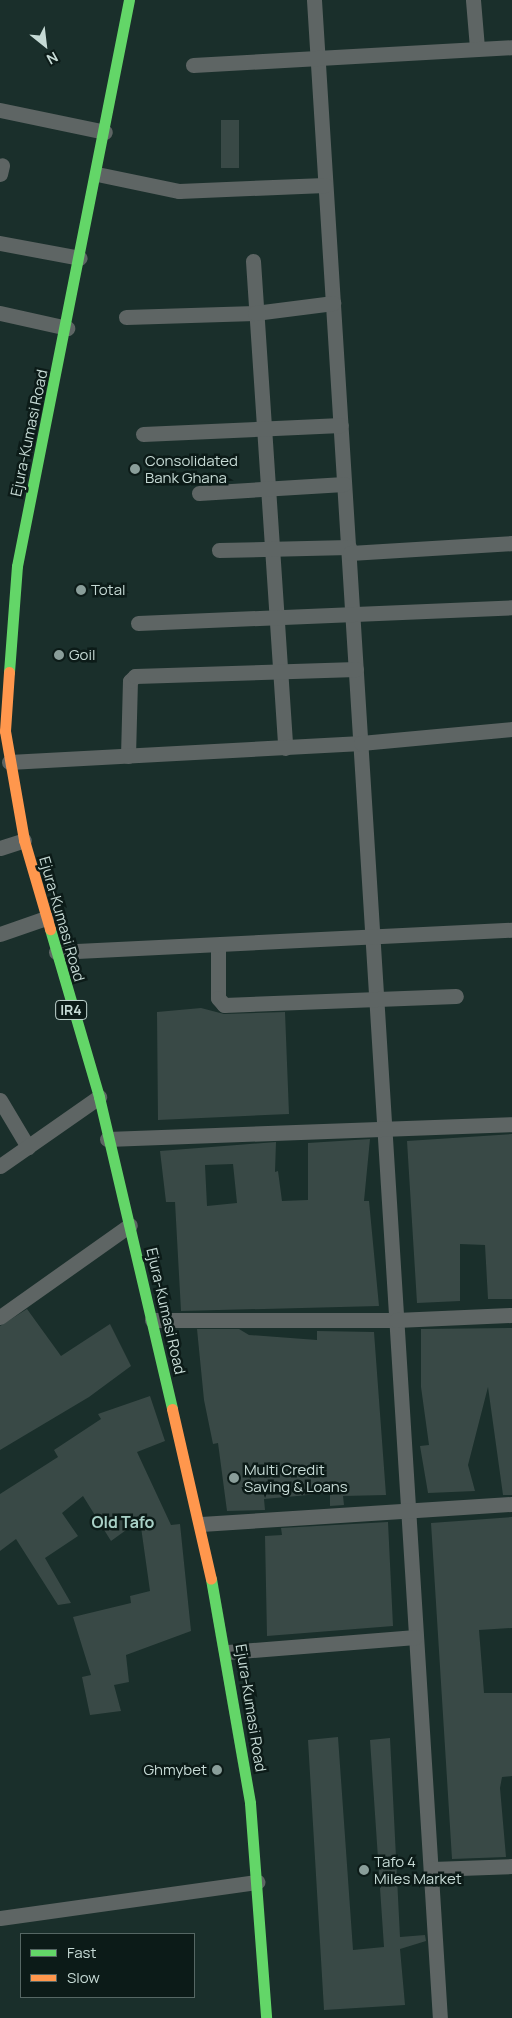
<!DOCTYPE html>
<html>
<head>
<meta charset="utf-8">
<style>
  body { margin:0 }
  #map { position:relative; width:512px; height:2018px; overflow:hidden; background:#1a2f2b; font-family:Manrope,sans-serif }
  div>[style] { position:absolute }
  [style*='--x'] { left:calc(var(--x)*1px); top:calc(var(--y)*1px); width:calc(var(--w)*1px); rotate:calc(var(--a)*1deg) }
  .building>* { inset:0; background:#394946; transform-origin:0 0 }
  .street>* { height:15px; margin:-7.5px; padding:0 7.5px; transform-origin:7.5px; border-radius:7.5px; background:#5e6564 }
  .fast>* { height:11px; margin:-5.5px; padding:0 5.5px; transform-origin:5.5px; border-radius:5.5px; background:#63d668 }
  .slow>* { height:11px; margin:-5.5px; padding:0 5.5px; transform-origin:5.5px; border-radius:5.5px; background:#ff974d }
  .dots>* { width:14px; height:14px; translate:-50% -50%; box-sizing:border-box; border:2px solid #0c1b18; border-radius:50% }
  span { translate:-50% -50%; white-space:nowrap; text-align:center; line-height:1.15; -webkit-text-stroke:5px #0c1b18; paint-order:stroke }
  .shield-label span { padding:1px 4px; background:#0c1b18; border:1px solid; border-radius:4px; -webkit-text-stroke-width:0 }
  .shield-label { font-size:14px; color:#c6dad5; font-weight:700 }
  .street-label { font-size:15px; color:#c6dad5 }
  .poi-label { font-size:15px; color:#c6dad5 }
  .left { translate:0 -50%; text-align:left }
  .right { translate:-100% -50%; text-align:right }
  .neighbourhood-label { font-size:16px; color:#a9d1c7; font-weight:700 }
  .legend { position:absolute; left:20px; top:1933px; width:175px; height:65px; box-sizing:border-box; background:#0c1b18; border:1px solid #566764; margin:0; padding:6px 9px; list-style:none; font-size:15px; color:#c6dad5 }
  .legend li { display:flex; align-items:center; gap:10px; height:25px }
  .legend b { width:25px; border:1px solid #566764 }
  .north { position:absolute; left:20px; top:20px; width:50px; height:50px; -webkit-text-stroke:4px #0c1b18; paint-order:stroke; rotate:151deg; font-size:14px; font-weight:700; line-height:20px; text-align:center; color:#c6dad5 }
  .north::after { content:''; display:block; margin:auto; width:18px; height:22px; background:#c6dad5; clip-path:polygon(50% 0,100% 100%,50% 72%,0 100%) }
</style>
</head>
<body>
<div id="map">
  <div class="building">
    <i style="left:221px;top:120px;width:18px;height:48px"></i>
    <i style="clip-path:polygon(201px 1008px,224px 1014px,285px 1012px,289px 1114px,158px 1120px,157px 1012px)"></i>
    <i style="clip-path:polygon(512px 1134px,512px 1299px,488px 1299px,485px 1245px,460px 1244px,460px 1301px,417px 1303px,407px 1141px)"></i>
    <i style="clip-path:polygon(evenodd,370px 1139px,364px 1201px,369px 1201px,379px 1306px,181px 1311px,175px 1202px,166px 1202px,160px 1151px,276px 1142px,275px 1172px,278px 1171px,282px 1201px,308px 1200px,308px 1143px,370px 1139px,233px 1164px,237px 1203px,207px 1206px,205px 1165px,233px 1164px)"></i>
    <i style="clip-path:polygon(27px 1309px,61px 1356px,110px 1324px,131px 1366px,89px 1397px,0 1450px,0 1326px)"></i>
    <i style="clip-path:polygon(512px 1328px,512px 1495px,503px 1495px,488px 1387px,468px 1465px,475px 1491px,428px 1493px,420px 1446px,429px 1445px,421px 1387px,421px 1329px)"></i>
    <i style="clip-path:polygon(197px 1329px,239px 1329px,249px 1335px,317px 1340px,317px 1331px,374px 1332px,386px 1495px,343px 1496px,344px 1505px,330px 1506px,330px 1493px,264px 1499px,265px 1510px,227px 1511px,218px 1443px,213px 1444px,204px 1400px)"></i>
    <i style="clip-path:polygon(150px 1396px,165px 1441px,137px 1452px,171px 1525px,180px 1524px,191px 1631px,126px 1655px,129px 1682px,114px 1685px,121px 1711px,90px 1715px,82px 1677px,91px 1675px,73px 1617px,131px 1603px,130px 1596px,150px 1591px,140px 1520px,111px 1541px,83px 1496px,62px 1513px,78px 1536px,45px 1558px,71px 1603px,58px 1605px,16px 1539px,0 1551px,0 1494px,58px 1457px,54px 1450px,101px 1419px,98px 1414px)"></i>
    <i style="clip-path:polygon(512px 1517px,512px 1628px,479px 1630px,484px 1693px,512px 1693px,512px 1776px,502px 1777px,500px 1788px,506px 1857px,452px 1859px,431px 1523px)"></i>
    <i style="clip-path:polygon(388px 1522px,393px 1626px,267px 1636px,265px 1536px,282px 1535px,281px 1528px)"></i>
    <i style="clip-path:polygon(338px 1737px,353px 1950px,384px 1947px,370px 1740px,390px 1738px,400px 1937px,425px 1935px,426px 1941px,400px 1949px,405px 2005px,324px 2010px,308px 1740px)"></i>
  </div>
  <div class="street">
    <i style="--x:314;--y:0;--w:2022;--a:86.43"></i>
    <i style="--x:473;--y:0;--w:48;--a:85.2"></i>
    <i style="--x:193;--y:65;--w:320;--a:-3.2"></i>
    <i style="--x:0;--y:110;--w:107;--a:11.8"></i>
    <i style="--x:0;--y:174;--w:9;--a:-77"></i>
    <i style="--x:97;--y:174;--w:84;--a:11.7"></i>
    <i style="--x:179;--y:191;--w:146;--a:-2.4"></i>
    <i style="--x:0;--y:243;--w:81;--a:10.6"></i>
    <i style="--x:253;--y:261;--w:488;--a:86.2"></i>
    <i style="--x:0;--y:313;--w:69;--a:12.6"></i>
    <i style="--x:126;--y:317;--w:129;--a:-1.8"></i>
    <i style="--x:255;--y:313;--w:79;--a:-7.3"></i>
    <i style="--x:143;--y:434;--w:198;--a:-2.6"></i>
    <i style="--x:199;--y:493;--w:145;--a:-3.6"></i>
    <i style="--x:219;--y:550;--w:130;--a:-1.3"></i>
    <i style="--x:350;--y:553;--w:162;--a:-3.5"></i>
    <i style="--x:138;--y:623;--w:374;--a:-2.4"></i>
    <i style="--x:128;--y:756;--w:75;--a:-88.5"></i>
    <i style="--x:130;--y:681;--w:7;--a:-45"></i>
    <i style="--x:135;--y:676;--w:221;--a:-1.8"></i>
    <i style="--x:9;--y:762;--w:353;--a:-3.1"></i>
    <i style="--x:361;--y:743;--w:152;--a:-5.3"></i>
    <i style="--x:0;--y:848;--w:25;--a:-18"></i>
    <i style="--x:0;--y:934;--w:49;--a:-19.2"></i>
    <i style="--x:218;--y:945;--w:53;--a:90"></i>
    <i style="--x:218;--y:998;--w:9;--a:49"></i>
    <i style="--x:224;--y:1005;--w:232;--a:-2.2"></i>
    <i style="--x:56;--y:952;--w:457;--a:-2.8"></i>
    <i style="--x:0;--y:1100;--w:55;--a:59.2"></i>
    <i style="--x:107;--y:1139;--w:405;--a:-2.1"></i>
    <i style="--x:0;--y:1166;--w:121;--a:-34.9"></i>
    <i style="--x:0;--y:1317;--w:159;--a:-35.3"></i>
    <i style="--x:152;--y:1320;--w:244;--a:0"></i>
    <i style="--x:396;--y:1320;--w:116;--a:-2.5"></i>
    <i style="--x:201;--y:1524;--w:312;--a:-3.7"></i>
    <i style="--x:228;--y:1652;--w:188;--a:-4.6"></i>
    <i style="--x:432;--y:1869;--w:80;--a:-2.1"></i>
    <i style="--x:0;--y:1918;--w:260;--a:-8"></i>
  </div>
  <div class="fast">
    <i style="--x:9;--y:672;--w:106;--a:-85.7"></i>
    <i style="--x:17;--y:566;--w:577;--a:-78.81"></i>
    <i style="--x:50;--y:929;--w:175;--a:73.7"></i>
    <i style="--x:99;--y:1097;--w:320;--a:76.8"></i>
    <i style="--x:211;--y:1579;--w:227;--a:80.1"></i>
    <i style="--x:250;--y:1803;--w:216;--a:85.7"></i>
  </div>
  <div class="slow">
    <i style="--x:9;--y:672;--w:59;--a:93.9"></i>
    <i style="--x:5;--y:731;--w:111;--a:80.1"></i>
    <i style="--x:24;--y:840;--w:93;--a:73.7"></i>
    <i style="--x:172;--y:1409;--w:174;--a:77.1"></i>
  </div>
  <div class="dots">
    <i style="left:135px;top:469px;background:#8a9e9a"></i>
    <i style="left:81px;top:590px;background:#8a9e9a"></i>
    <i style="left:59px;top:655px;background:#8a9e9a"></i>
    <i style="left:234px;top:1478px;background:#8a9e9a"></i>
    <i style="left:217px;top:1770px;background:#8a9e9a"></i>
    <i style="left:364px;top:1870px;background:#8a9e9a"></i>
  </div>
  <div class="shield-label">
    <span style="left:71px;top:1010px">IR4</span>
  </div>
  <div class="street-label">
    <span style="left:29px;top:433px;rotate:-78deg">Ejura-Kumasi Road</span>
    <span style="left:62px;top:919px;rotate:74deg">Ejura-Kumasi Road</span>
    <span style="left:166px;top:1311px;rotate:77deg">Ejura-Kumasi Road</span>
    <span style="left:251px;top:1708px;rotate:81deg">Ejura-Kumasi Road</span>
  </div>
  <div class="poi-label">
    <span class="left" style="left:145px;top:469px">Consolidated<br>Bank Ghana</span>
    <span class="left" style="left:91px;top:590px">Total</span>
    <span class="left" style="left:69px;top:655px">Goil</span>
    <span class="left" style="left:244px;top:1478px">Multi Credit<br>Saving &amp; Loans</span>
    <span class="right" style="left:207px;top:1770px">Ghmybet</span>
    <span class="left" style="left:374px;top:1870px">Tafo 4<br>Miles Market</span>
  </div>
  <div class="neighbourhood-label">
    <span style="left:123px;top:1522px">Old Tafo</span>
  </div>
  <ul class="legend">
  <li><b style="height:6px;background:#63d668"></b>Fast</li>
  <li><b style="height:6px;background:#ff974d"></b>Slow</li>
  </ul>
  <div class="north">N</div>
</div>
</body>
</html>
